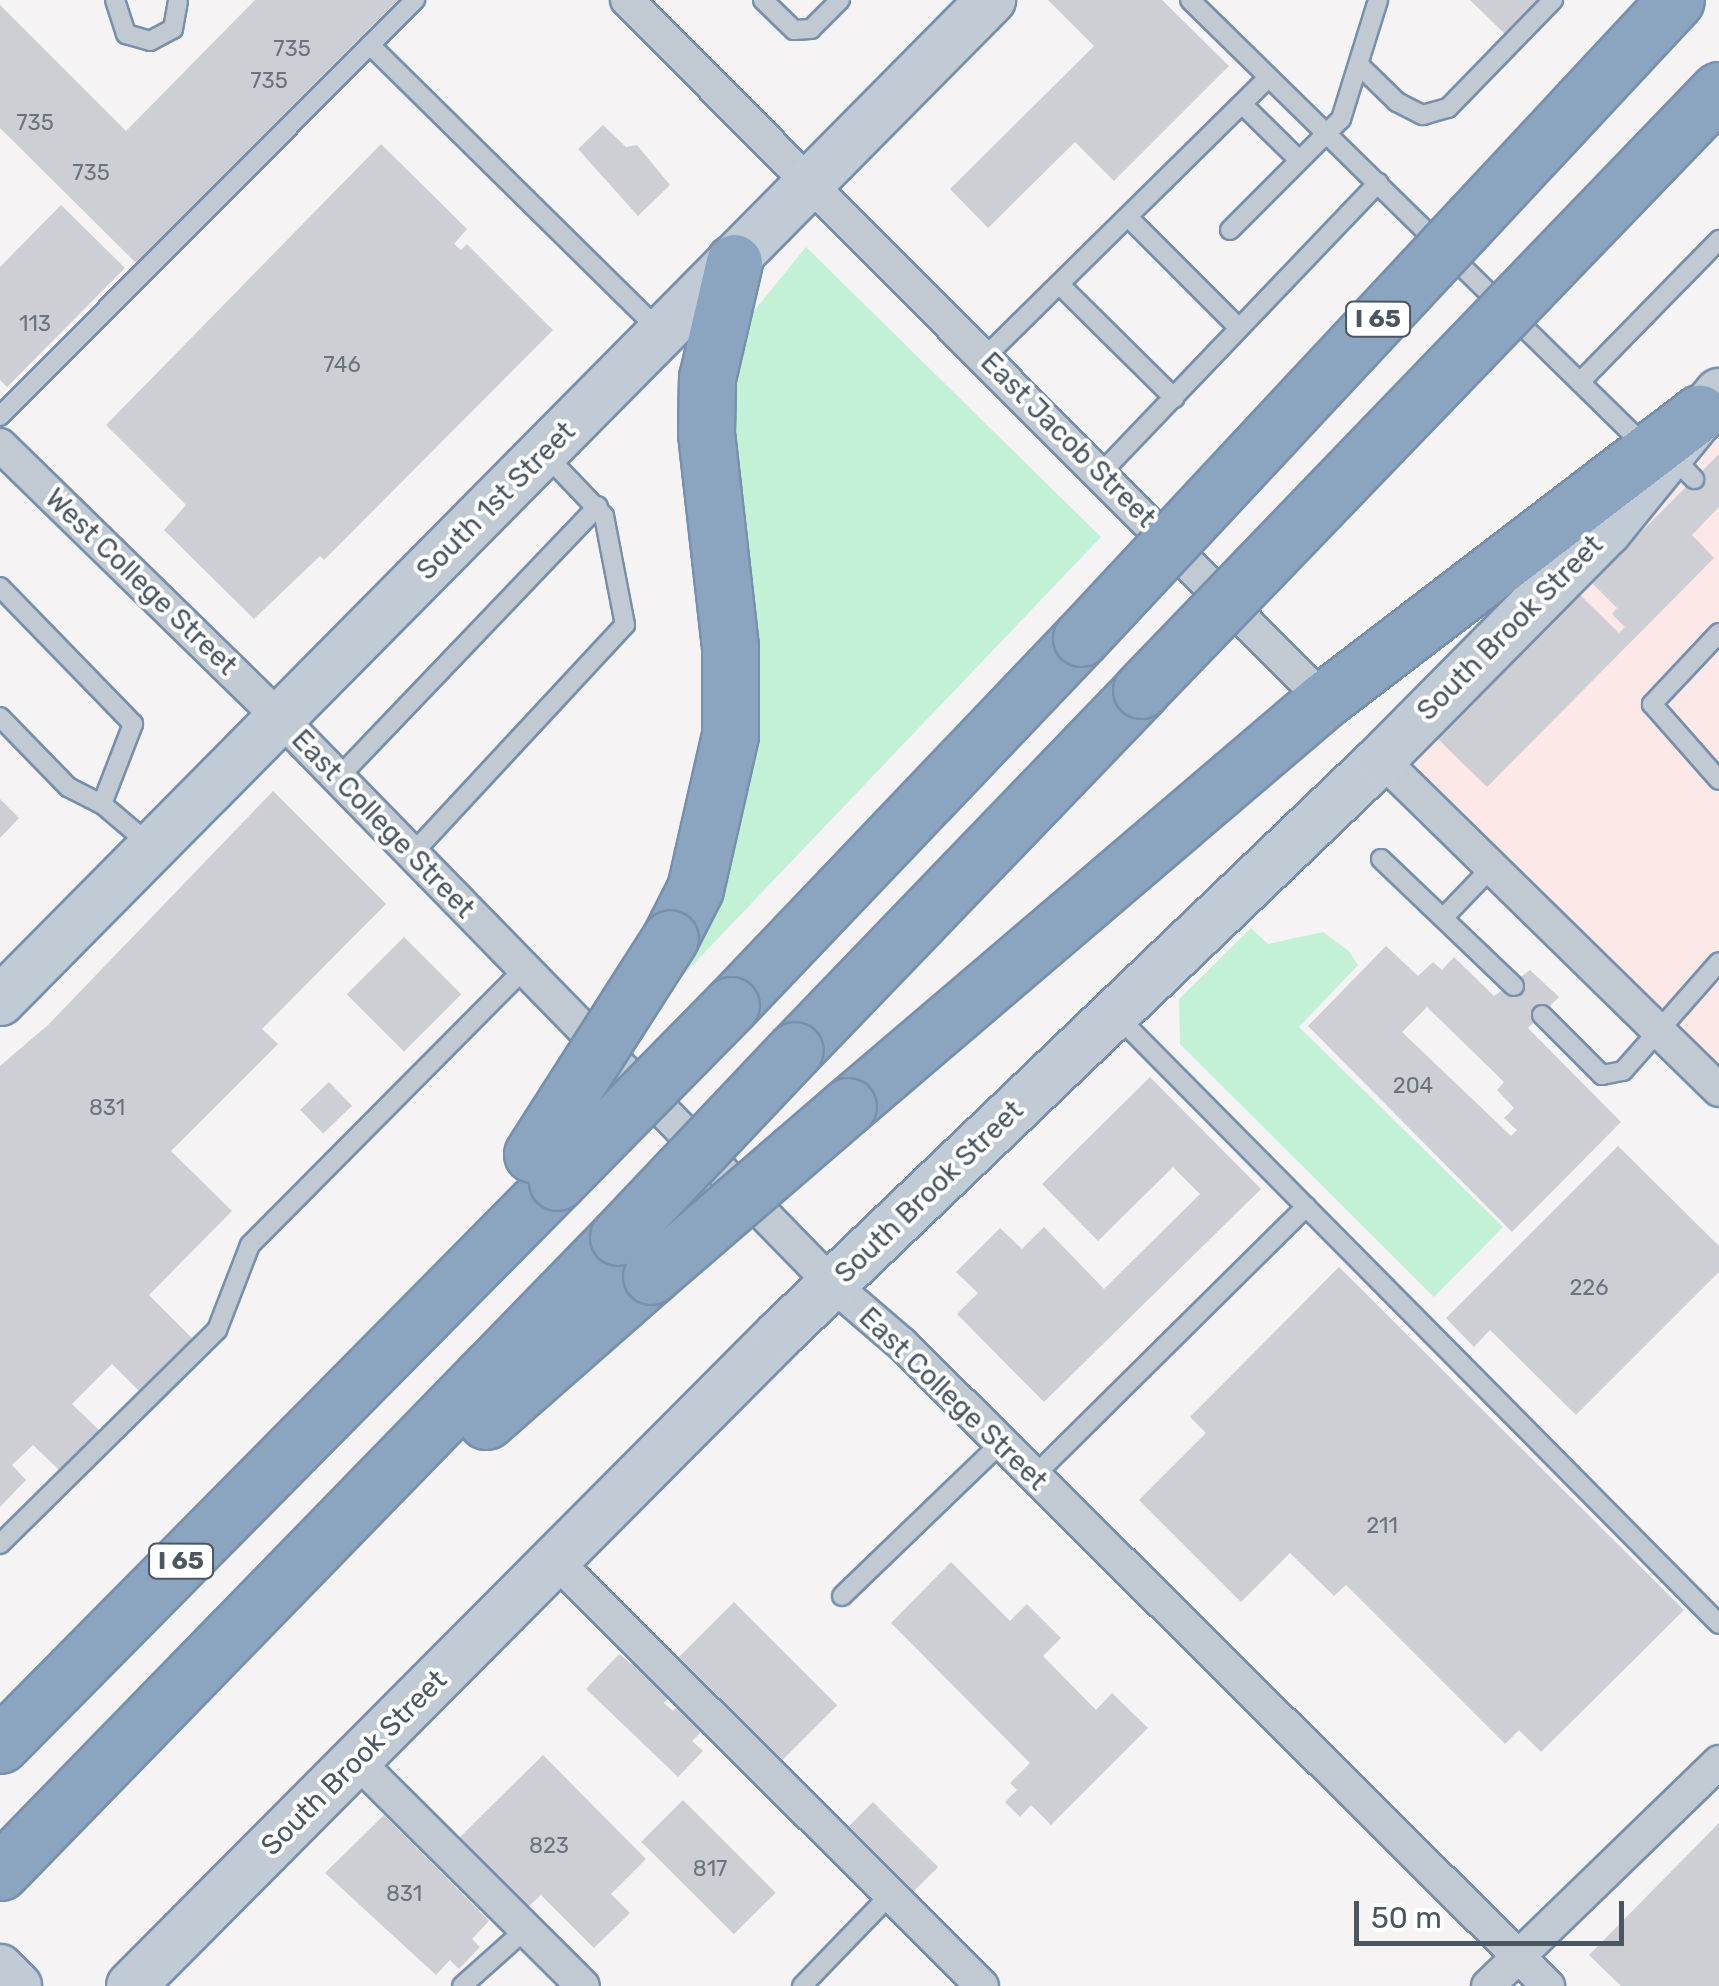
<!DOCTYPE html>
<html>
<head>
<meta charset="utf-8">
<style>
  body { margin:0 }
  #map { position:relative; width:1719px; height:1986px; overflow:hidden; background:#f5f3f3; font-family:Rubik,sans-serif }
  div>[style] { position:absolute }
  [style*='--x'] { left:calc(var(--x)*1px); top:calc(var(--y)*1px); width:calc(var(--w)*1px); rotate:calc(var(--a)*1deg) }
  .medical>* { inset:0; background:#fce8e6 }
  .green>* { inset:0; background:#c3f1d5 }
  .building>* { inset:0; background:#cdcfd5; transform-origin:0 0 }
  .roads { filter:drop-shadow(2px 0 #7690ad) drop-shadow(-2px 0 #7690ad) drop-shadow(0 2px #7690ad) drop-shadow(0 -2px #7690ad) }
  .lane>* { height:18px; margin:-9px; padding:0 9px; transform-origin:9px; border-radius:9px; background:#c1cad2 }
  .street>* { height:32px; margin:-16px; padding:0 16px; transform-origin:16px; border-radius:16px; background:#c1cad2 }
  .secondary>* { height:48px; margin:-24px; padding:0 24px; transform-origin:24px; border-radius:24px; background:#c1cbd6 }
  .highway>* { height:55px; margin:-27.5px; padding:0 27.5px; transform-origin:27.5px; border-radius:27.5px; background:#8ba5c1 }
  .bridges { filter:drop-shadow(2px 0 #7690ad) drop-shadow(-2px 0 #7690ad) drop-shadow(0 2px #7690ad) drop-shadow(0 -2px #7690ad) }
  .highway-bridge>* { height:55px; margin:-27.5px; padding:0 27.5px; transform-origin:27.5px; border-radius:27.5px; background:#8ba5c1 }
  span { translate:-50% -50%; white-space:nowrap; text-align:center; line-height:1.15; -webkit-text-stroke:8px #fff; paint-order:stroke }
  .number-label { font-size:22px; color:#6b747e }
  .number-label span { -webkit-text-stroke-width:0 }
  .shield-label span { padding:2px 8px; background:#fff; border:2px solid; border-radius:8px; -webkit-text-stroke-width:0 }
  .shield-label { font-size:25px; color:#4a5661; font-weight:700 }
  .street-label { font-size:28px; color:#4a5661 }
  .scale { position:absolute; left:1354px; top:1901px; width:270px; height:45px; box-sizing:border-box; border:5px solid #4a5661; border-top:0; padding-left:12px; font-size:30px; line-height:35px; white-space:nowrap; color:#4a5661; -webkit-text-stroke:8px #fff; paint-order:stroke }
</style>
</head>
<body>
<div id="map">
  <div class="medical">
    <i style="clip-path:polygon(1719px 393px,1719px 1090px,1381px 759px)"></i>
  </div>
  <div class="green">
    <i style="clip-path:polygon(806px 247px,1101px 537px,642px 1018px,694px 942px,726px 383px,754px 311px)"></i>
    <i style="clip-path:polygon(1251px 928px,1268px 944px,1323px 932px,1349px 951px,1358px 965px,1299px 1027px,1503px 1227px,1434px 1297px,1180px 1044px,1179px 999px)"></i>
  </div>
  <div class="building">
    <i style="clip-path:polygon(255px 0,398px 0,136px 263px,0 128px,0 5px,126px 131px)"></i>
    <i style="clip-path:polygon(1048px 0,1162px 0,1229px 66px,1114px 181px,1075px 142px,988px 228px,950px 189px,1094px 46px)"></i>
    <i style="clip-path:polygon(1470px 0,1541px 0,1507px 36px)"></i>
    <i style="clip-path:polygon(603px 125px,626px 147px,637px 145px,670px 185px,638px 216px,578px 149px)"></i>
    <i style="clip-path:polygon(381px 144px,467px 229px,454px 244px,461px 250px,467px 244px,553px 330px,324px 560px,320px 556px,254px 619px,164px 530px,186px 505px,106px 425px)"></i>
    <i style="clip-path:polygon(61px 205px,125px 268px,7px 387px,0 380px,0 267px)"></i>
    <i style="clip-path:polygon(1719px 454px,1719px 507px,1692px 535px,1714px 558px,1487px 787px,1436px 737px,1578px 593px,1619px 633px,1625px 627px,1612px 614px,1617px 608px,1591px 582px)"></i>
    <i style="clip-path:polygon(273px 791px,386px 904px,262px 1029px,278px 1044px,171px 1151px,232px 1211px,149px 1295px,193px 1339px,140px 1392px,112px 1364px,72px 1404px,101px 1432px,61px 1472px,33px 1445px,12px 1465px,26px 1480px,0 1507px,0 1066px,48px 1025px)"></i>
    <i style="clip-path:polygon(0 799px,19px 818px,0 838px)"></i>
    <i style="left:404px;top:937px;width:81px;height:81px;rotate:45deg"></i>
    <i style="clip-path:polygon(evenodd,1386px 946px,1418px 976px,1433px 962px,1442px 970px,1454px 957px,1494px 996px,1530px 970px,1559px 997px,1528px 1028px,1621px 1122px,1512px 1232px,1308px 1026px,1386px 946px,1427px 1007px,1504px 1082px,1497px 1090px,1514px 1108px,1504px 1118px,1517px 1130px,1511px 1136px,1402px 1032px,1427px 1007px)"></i>
    <i style="clip-path:polygon(1150px 1077px,1261px 1189px,1044px 1402px,957px 1314px,978px 1293px,956px 1272px,1000px 1228px,1022px 1249px,1044px 1227px,1104px 1289px,1200px 1194px,1173px 1167px,1098px 1241px,1042px 1184px)"></i>
    <i style="left:329px;top:1082px;width:33px;height:40px;rotate:46deg"></i>
    <i style="clip-path:polygon(1618px 1146px,1719px 1246px,1719px 1272px,1576px 1415px,1490px 1330px,1474px 1347px,1446px 1318px)"></i>
    <i style="clip-path:polygon(1339px 1267px,1684px 1610px,1541px 1752px,1519px 1730px,1505px 1744px,1346px 1585px,1334px 1596px,1290px 1553px,1241px 1602px,1139px 1500px,1206px 1433px,1190px 1417px)"></i>
    <i style="clip-path:polygon(951px 1562px,1010px 1621px,1027px 1604px,1061px 1638px,1043px 1656px,1096px 1710px,1112px 1693px,1148px 1728px,1051px 1825px,1031px 1805px,1020px 1817px,1005px 1802px,1017px 1790px,1010px 1783px,1030px 1763px,891px 1623px)"></i>
    <i style="left:734px;top:1602px;width:146px;height:78px;rotate:45deg"></i>
    <i style="clip-path:polygon(619px 1654px,672px 1695px,664px 1703px,673px 1711px,679px 1705px,704px 1729px,692px 1741px,703px 1751px,678px 1777px,586px 1689px)"></i>
    <i style="clip-path:polygon(543px 1755px,646px 1859px,611px 1894px,630px 1913px,594px 1948px,541px 1895px,526px 1909px,457px 1840px)"></i>
    <i style="left:683px;top:1800px;width:131px;height:59px;rotate:45deg"></i>
    <i style="left:873px;top:1802px;width:92px;height:37px;rotate:45deg"></i>
    <i style="clip-path:polygon(384px 1815px,489px 1921px,472px 1939px,480px 1947px,459px 1969px,450px 1960px,436px 1975px,325px 1873px)"></i>
    <i style="clip-path:polygon(1719px 1823px,1719px 1986px,1621px 1986px,1589px 1955px)"></i>
  </div>
  <div class="roads">
    <div class="lane">
      <i style="--x:115;--y:0;--w:36;--a:72"></i>
      <i style="--x:126;--y:34;--w:25;--a:16"></i>
      <i style="--x:150;--y:41;--w:26;--a:-28"></i>
      <i style="--x:173;--y:29;--w:29;--a:-80"></i>
      <i style="--x:763;--y:0;--w:43;--a:44.1"></i>
      <i style="--x:794;--y:30;--w:17;--a:-3"></i>
      <i style="--x:811;--y:29;--w:41;--a:-45"></i>
      <i style="--x:1190;--y:0;--w:640;--a:44.43"></i>
      <i style="--x:370;--y:45;--w:406;--a:44.6"></i>
      <i style="--x:1359;--y:65;--w:53;--a:44.2"></i>
      <i style="--x:1397;--y:102;--w:29;--a:27"></i>
      <i style="--x:1423;--y:115;--w:26;--a:-16"></i>
      <i style="--x:1448;--y:108;--w:151;--a:-45.8"></i>
      <i style="--x:1242;--y:104;--w:80;--a:44.5"></i>
      <i style="--x:1128;--y:217;--w:157;--a:45"></i>
      <i style="--x:1230;--y:230;--w:157;--a:-45"></i>
      <i style="--x:1341;--y:119;--w:125;--a:-72.7"></i>
      <i style="--x:1060;--y:285;--w:161;--a:44.7"></i>
      <i style="--x:985;--y:357;--w:397;--a:-44.6"></i>
      <i style="--x:1580;--y:382;--w:199;--a:-45.6"></i>
      <i style="--x:0;--y:416;--w:588;--a:-45.07"></i>
      <i style="--x:1670;--y:454;--w:35;--a:46"></i>
      <i style="--x:1102;--y:472;--w:400;--a:-46.3"></i>
      <i style="--x:0;--y:587;--w:191;--a:45.8"></i>
      <i style="--x:133;--y:724;--w:86;--a:111.2"></i>
      <i style="--x:1719;--y:633;--w:98;--a:133.3"></i>
      <i style="--x:1652;--y:704;--w:101;--a:48.6"></i>
      <i style="--x:0;--y:717;--w:98;--a:45.8"></i>
      <i style="--x:68;--y:787;--w:38;--a:27"></i>
      <i style="--x:102;--y:804;--w:62;--a:40.4"></i>
      <i style="--x:338;--y:778;--w:376;--a:-46.3"></i>
      <i style="--x:412;--y:854;--w:313;--a:-47.1"></i>
      <i style="--x:625;--y:625;--w:111;--a:-100.9"></i>
      <i style="--x:604;--y:516;--w:84;--a:-133.6"></i>
      <i style="--x:1381;--y:859;--w:184;--a:43.7"></i>
      <i style="--x:1444;--y:917;--w:69;--a:-46.2"></i>
      <i style="--x:1542;--y:1015;--w:85;--a:45"></i>
      <i style="--x:1602;--y:1075;--w:21;--a:-11"></i>
      <i style="--x:1623;--y:1071;--w:145;--a:-48.6"></i>
      <i style="--x:1118;--y:1017;--w:854;--a:45.28"></i>
      <i style="--x:1034;--y:1476;--w:383;--a:-44.7"></i>
      <i style="--x:0;--y:1544;--w:305;--a:-44.6"></i>
      <i style="--x:217;--y:1330;--w:91;--a:-68.8"></i>
      <i style="--x:250;--y:1245;--w:389;--a:-45.2"></i>
      <i style="--x:842;--y:1596;--w:221;--a:-43.9"></i>
      <i style="--x:462;--y:1986;--w:86;--a:-41.7"></i>
      <i style="--x:802;--y:1986;--w:127;--a:-46"></i>
    </div>
    <div class="street">
      <i style="--x:627;--y:0;--w:988;--a:45.12"></i>
      <i style="--x:0;--y:445;--w:394;--a:44.3"></i>
      <i style="--x:282;--y:720;--w:788;--a:45.72"></i>
      <i style="--x:832;--y:1284;--w:92;--a:40.6"></i>
      <i style="--x:902;--y:1344;--w:911;--a:44.82"></i>
      <i style="--x:1381;--y:759;--w:473;--a:44.4"></i>
      <i style="--x:555;--y:1560;--w:603;--a:44.93"></i>
      <i style="--x:356;--y:1760;--w:320;--a:44.9"></i>
      <i style="--x:1488;--y:1986;--w:322;--a:-44.1"></i>
    </div>
    <div class="secondary">
      <i style="--x:0;--y:1001;--w:1409;--a:-45.29"></i>
      <i style="--x:0;--y:1969;--w:24;--a:45"></i>
      <i style="--x:131;--y:1986;--w:920;--a:-45.13"></i>
      <i style="--x:780;--y:1334;--w:832;--a:-43.73"></i>
      <i style="--x:1381;--y:759;--w:321;--a:-45.3"></i>
      <i style="--x:1607;--y:531;--w:178;--a:-50.9"></i>
    </div>
    <div class="highway">
      <i style="--x:670;--y:938;--w:55;--a:-63"></i>
      <i style="--x:695;--y:889;--w:158;--a:-77.2"></i>
      <i style="--x:730;--y:735;--w:88;--a:-90"></i>
      <i style="--x:730;--y:647;--w:215;--a:-96.4"></i>
      <i style="--x:706;--y:433;--w:55;--a:-89"></i>
      <i style="--x:707;--y:378;--w:119;--a:-76.9"></i>
      <i style="--x:731;--y:1005;--w:507;--a:-46.36"></i>
      <i style="--x:795;--y:1050;--w:499;--a:-46.1"></i>
      <i style="--x:848;--y:1106;--w:626;--a:-40.46"></i>
      <i style="--x:1324;--y:700;--w:473;--a:-37.4"></i>
      <i style="--x:486;--y:1421;--w:220;--a:-41.3"></i>
      <i style="--x:0;--y:1745;--w:792;--a:-45.31"></i>
      <i style="--x:0;--y:1872;--w:886;--a:-45.78"></i>
    </div>
  </div>
  <div class="bridges">
    <div class="highway-bridge">
      <i style="--x:1081;--y:638;--w:872;--a:-47"></i>
      <i style="--x:1141;--y:690;--w:833;--a:-46.07"></i>
      <i style="--x:532;--y:1154;--w:256;--a:-57.4"></i>
      <i style="--x:557;--y:1182;--w:248;--a:-45.5"></i>
      <i style="--x:618;--y:1237;--w:257;--a:-46.6"></i>
      <i style="--x:651;--y:1276;--w:260;--a:-40.8"></i>
    </div>
  </div>
  <div class="number-label">
    <span style="left:292px;top:49px">735</span>
    <span style="left:269px;top:81px">735</span>
    <span style="left:35px;top:123px">735</span>
    <span style="left:91px;top:173px">735</span>
    <span style="left:35px;top:324px">113</span>
    <span style="left:342px;top:365px">746</span>
    <span style="left:1413px;top:1086px">204</span>
    <span style="left:107px;top:1108px">831</span>
    <span style="left:1589px;top:1288px">226</span>
    <span style="left:1382px;top:1526px">211</span>
    <span style="left:549px;top:1846px">823</span>
    <span style="left:710px;top:1869px">817</span>
    <span style="left:404px;top:1894px">831</span>
  </div>
  <div class="shield-label">
    <span style="left:1378px;top:319px">I 65</span>
    <span style="left:181px;top:1561px">I 65</span>
  </div>
  <div class="street-label">
    <span style="left:1068px;top:440px;rotate:45deg">East Jacob Street</span>
    <span style="left:496px;top:501px;rotate:-45deg">South 1st Street</span>
    <span style="left:141px;top:582px;rotate:44deg">West College Street</span>
    <span style="left:1510px;top:628px;rotate:-45deg">South Brook Street</span>
    <span style="left:383px;top:824px;rotate:46deg">East College Street</span>
    <span style="left:929px;top:1192px;rotate:-44deg">South Brook Street</span>
    <span style="left:953px;top:1399px;rotate:44deg">East College Street</span>
    <span style="left:354px;top:1763px;rotate:-45deg">South Brook Street</span>
  </div>
  <div class="scale">50 m</div>
</div>
</body>
</html>
